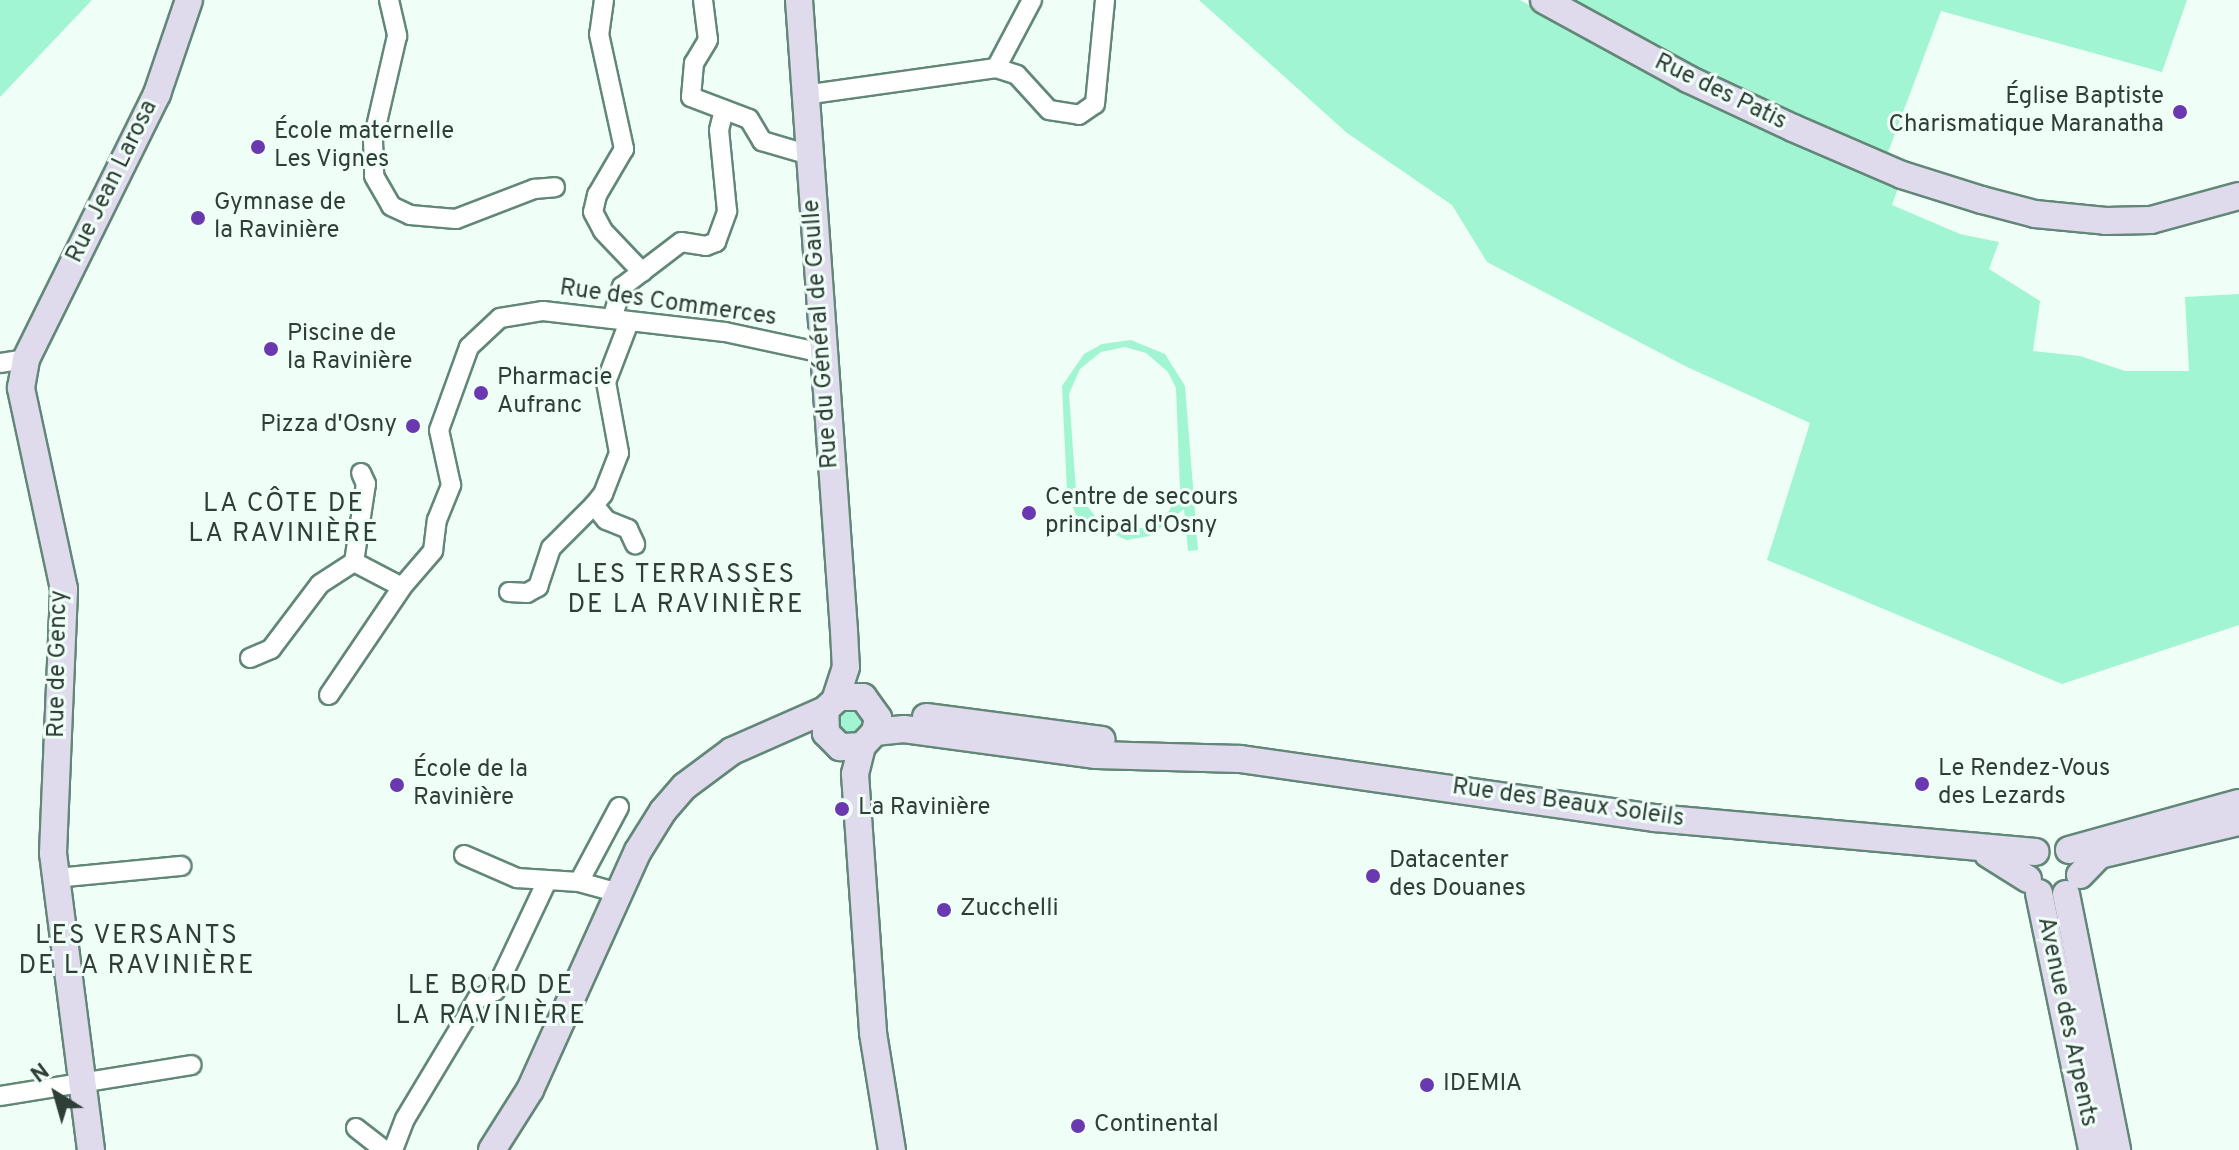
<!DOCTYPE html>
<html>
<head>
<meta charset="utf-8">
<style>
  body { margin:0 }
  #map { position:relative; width:2239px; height:1150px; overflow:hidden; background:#effef7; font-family:Overpass,sans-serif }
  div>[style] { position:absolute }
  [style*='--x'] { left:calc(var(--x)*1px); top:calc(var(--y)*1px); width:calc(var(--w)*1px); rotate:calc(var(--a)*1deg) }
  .green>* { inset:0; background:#a2f5d2 }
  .roads { filter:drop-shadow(2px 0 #628777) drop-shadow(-2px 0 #628777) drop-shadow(0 2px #628777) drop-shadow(0 -2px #628777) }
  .street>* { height:18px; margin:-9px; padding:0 9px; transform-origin:9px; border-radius:9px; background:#fff }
  .secondary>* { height:26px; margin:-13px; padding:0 13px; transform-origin:13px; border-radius:13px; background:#e0daed }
  .dots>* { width:22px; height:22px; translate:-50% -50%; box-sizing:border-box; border:4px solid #effef7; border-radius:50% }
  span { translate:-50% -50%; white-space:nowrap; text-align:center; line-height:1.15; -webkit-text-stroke:6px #effef7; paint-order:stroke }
  .street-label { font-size:24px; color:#2f3e37 }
  .poi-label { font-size:24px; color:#2f3e37 }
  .right { translate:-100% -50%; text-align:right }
  .left { translate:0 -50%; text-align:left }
  .neighbourhood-label { font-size:26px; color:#2f3e37; letter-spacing:2px }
  .north { position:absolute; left:16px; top:1054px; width:80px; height:80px; -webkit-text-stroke:6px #effef7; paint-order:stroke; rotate:323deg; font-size:22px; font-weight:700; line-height:32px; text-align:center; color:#2f3e37 }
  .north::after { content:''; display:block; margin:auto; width:28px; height:36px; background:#2f3e37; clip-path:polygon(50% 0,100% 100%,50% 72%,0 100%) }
</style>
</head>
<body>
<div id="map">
  <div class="green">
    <i style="clip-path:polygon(0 0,92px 0,0 97px)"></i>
    <i style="clip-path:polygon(1199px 0,1520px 0,1701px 101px,1898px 188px,1892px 205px,1960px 234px,1999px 242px,1989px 269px,2040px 301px,2033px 351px,2080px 356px,2125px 371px,2189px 371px,2185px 297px,2239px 294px,2239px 625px,2062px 684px,1767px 560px,1810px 423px,1685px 366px,1487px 262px,1452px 205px,1347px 133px)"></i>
    <i style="clip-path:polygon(1575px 0,2187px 0,2162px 72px,1941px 11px,1887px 155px,1711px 74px)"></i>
    <i style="clip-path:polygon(evenodd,1131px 340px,1165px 354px,1185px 386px,1198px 550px,1188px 551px,1184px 509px,1150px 536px,1126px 540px,1076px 515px,1067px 492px,1062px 386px,1084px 354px,1102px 344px,1131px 340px,1125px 347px,1146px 353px,1168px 372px,1176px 388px,1180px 490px,1169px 511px,1148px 527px,1123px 530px,1098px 520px,1076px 491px,1069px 394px,1080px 369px,1101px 352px,1125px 347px)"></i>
    <i style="clip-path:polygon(853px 705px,866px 716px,864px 733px,840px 736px,835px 716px)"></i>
  </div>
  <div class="roads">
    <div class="street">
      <i style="--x:389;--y:0;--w:37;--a:77"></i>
      <i style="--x:397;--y:36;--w:107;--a:103"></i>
      <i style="--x:373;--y:140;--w:36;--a:88"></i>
      <i style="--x:374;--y:176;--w:34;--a:60"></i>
      <i style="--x:391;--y:206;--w:21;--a:25"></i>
      <i style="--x:410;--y:215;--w:46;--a:5"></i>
      <i style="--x:456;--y:219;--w:84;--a:-21"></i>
      <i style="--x:534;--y:189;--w:21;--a:-5"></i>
      <i style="--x:604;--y:0;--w:34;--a:98"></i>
      <i style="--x:599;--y:34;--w:118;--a:77.7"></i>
      <i style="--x:624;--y:149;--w:53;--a:120.4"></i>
      <i style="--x:597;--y:195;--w:17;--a:103"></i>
      <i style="--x:593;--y:212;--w:21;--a:62"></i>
      <i style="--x:603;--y:231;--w:57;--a:46.4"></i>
      <i style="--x:703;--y:0;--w:40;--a:82.9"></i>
      <i style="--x:708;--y:40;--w:27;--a:121"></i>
      <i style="--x:694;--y:63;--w:34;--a:95"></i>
      <i style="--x:691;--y:97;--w:62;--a:20.8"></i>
      <i style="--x:749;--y:119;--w:26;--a:59"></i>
      <i style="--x:762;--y:141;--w:50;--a:16.3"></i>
      <i style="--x:996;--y:68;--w:77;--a:-62.1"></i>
      <i style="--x:804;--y:95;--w:194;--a:-8"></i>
      <i style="--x:996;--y:68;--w:22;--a:18"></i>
      <i style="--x:1017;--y:75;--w:47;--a:47.6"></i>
      <i style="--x:1049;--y:110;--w:30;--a:9"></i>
      <i style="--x:1079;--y:115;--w:19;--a:-35"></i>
      <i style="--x:1095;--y:104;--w:104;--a:-84.5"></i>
      <i style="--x:612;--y:319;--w:34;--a:-73"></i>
      <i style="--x:622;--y:287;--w:74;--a:-37.3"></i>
      <i style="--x:681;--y:242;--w:25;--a:9"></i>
      <i style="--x:706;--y:246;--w:11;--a:-22"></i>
      <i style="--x:716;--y:242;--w:33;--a:-70"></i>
      <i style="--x:727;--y:211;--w:81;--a:-95.6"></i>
      <i style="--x:719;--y:130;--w:21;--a:-76"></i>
      <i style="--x:629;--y:322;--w:64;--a:111"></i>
      <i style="--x:606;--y:382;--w:72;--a:79.6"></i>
      <i style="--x:619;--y:453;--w:44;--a:111.3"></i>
      <i style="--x:603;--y:494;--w:14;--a:129"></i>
      <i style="--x:594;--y:505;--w:19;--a:51"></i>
      <i style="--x:606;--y:520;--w:24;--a:22"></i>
      <i style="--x:628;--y:529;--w:17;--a:65"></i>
      <i style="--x:0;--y:363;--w:26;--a:-9"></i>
      <i style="--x:354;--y:562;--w:54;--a:27.5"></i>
      <i style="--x:509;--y:592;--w:18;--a:3"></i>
      <i style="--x:527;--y:593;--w:13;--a:-29"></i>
      <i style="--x:538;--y:587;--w:41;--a:-71.6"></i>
      <i style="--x:551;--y:548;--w:61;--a:-45"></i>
      <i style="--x:250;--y:658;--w:23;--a:-23"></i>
      <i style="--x:271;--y:649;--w:81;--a:-53"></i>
      <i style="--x:320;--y:584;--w:40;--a:-32.9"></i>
      <i style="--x:354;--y:562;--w:79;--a:-81.3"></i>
      <i style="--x:366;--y:484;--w:12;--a:-114"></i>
      <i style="--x:329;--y:695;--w:130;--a:-55.9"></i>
      <i style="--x:402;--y:587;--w:48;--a:-49.3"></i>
      <i style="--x:433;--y:551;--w:31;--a:-83"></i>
      <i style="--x:437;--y:520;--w:38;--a:-68"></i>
      <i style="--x:451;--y:485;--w:56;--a:-102.3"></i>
      <i style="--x:439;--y:430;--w:88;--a:-70.1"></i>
      <i style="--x:469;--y:347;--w:42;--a:-43.1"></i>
      <i style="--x:500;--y:318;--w:44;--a:-9.2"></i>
      <i style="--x:543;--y:311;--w:183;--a:6.6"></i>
      <i style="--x:725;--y:332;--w:100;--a:12.1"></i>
      <i style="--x:464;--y:855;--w:58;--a:23.5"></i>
      <i style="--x:517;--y:878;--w:62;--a:3.7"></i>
      <i style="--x:579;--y:882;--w:41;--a:15.4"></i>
      <i style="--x:56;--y:878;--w:126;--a:-5.5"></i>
      <i style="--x:579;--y:882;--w:85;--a:-61.9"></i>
      <i style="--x:0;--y:1096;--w:194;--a:-9.2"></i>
      <i style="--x:356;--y:1128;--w:36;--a:38"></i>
      <i style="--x:393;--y:1150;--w:33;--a:-69"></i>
      <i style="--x:405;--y:1119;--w:140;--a:-59"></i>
      <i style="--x:477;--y:999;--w:20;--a:-24"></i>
      <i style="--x:495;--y:991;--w:119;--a:-64.7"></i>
    </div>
    <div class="secondary">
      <i style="--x:799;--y:0;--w:633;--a:85.92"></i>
      <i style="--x:844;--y:631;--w:36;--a:87"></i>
      <i style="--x:846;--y:667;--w:33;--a:108"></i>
      <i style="--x:1544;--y:0;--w:164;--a:28.7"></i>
      <i style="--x:1688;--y:79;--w:116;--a:25"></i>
      <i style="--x:1793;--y:128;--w:119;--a:23.3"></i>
      <i style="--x:1902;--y:175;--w:84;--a:17.4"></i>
      <i style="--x:1982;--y:200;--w:55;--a:14.8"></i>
      <i style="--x:2035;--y:214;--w:71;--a:5.6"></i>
      <i style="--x:2106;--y:221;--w:45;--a:-1.3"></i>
      <i style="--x:2151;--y:220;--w:91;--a:-15.3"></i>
      <i style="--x:926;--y:717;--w:177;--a:7.4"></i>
      <i style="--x:875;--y:732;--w:29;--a:-6"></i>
      <i style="--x:904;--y:729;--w:194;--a:7.7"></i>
      <i style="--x:1096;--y:755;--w:144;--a:1.6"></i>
      <i style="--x:1240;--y:759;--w:419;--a:8.1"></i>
      <i style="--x:1655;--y:818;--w:382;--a:5.1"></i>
      <i style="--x:862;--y:746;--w:22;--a:177"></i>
      <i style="--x:840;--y:747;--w:20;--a:-135"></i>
      <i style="--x:826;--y:733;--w:23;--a:-92"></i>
      <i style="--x:825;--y:710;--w:19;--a:-43"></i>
      <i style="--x:839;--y:697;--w:24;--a:0"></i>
      <i style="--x:863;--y:697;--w:26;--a:54"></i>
      <i style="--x:878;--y:718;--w:14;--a:102"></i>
      <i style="--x:875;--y:732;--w:19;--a:133"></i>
      <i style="--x:862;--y:746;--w:29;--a:104"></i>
      <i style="--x:855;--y:774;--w:260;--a:86"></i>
      <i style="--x:873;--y:1033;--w:119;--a:80.8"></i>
      <i style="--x:2069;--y:850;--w:176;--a:-15.5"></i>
      <i style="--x:1988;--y:854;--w:47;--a:32"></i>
      <i style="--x:2080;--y:875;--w:28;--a:-46"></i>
      <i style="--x:2099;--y:855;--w:144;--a:-13.3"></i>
      <i style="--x:2039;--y:893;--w:262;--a:78.3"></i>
      <i style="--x:2066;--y:894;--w:261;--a:78.7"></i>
      <i style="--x:91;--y:1150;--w:299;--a:-97.3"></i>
      <i style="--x:53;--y:853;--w:264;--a:-87.6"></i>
      <i style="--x:64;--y:589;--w:206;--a:-102.1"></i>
      <i style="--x:21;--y:388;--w:29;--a:-80"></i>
      <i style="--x:26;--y:359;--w:296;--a:-63.7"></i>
      <i style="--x:157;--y:94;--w:99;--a:-71.2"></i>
      <i style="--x:492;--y:1150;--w:71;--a:-57.7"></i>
      <i style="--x:530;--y:1090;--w:262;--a:-65.7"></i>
      <i style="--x:638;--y:851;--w:47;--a:-58"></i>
      <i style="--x:663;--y:811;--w:33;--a:-49"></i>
      <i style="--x:685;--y:786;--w:59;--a:-36.7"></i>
      <i style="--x:732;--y:751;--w:102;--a:-23.8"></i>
    </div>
  </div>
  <div class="dots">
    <i style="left:2180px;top:112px;background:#6a39b0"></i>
    <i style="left:258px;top:147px;background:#6a39b0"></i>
    <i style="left:198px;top:218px;background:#6a39b0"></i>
    <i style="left:271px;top:349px;background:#6a39b0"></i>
    <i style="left:481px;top:393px;background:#6a39b0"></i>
    <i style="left:413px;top:426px;background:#6a39b0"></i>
    <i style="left:1029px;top:513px;background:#6a39b0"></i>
    <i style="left:1922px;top:784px;background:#6a39b0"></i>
    <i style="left:397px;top:785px;background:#6a39b0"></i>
    <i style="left:842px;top:809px;background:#6a39b0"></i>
    <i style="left:1373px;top:876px;background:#6a39b0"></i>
    <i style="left:944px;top:910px;background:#6a39b0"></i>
    <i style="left:1427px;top:1085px;background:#6a39b0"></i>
    <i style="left:1078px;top:1126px;background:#6a39b0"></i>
  </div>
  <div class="street-label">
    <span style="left:1720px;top:93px;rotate:26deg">Rue des Patis</span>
    <span style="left:113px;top:182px;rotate:-64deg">Rue Jean Larosa</span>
    <span style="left:668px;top:304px;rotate:8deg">Rue des Commerces</span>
    <span style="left:822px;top:334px;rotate:-94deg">Rue du Général de Gaulle</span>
    <span style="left:59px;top:664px;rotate:-89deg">Rue de Gency</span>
    <span style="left:1568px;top:804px;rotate:8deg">Rue des Beaux Soleils</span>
    <span style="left:2066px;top:1022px;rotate:78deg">Avenue des Arpents</span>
  </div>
  <div class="poi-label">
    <span class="right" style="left:2164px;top:112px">Église Baptiste<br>Charismatique Maranatha</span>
    <span class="left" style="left:274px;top:147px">École maternelle<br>Les Vignes</span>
    <span class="left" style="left:214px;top:218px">Gymnase de<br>la Ravinière</span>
    <span class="left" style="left:287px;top:349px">Piscine de<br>la Ravinière</span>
    <span class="left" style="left:497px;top:393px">Pharmacie<br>Aufranc</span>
    <span class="right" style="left:397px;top:426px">Pizza d'Osny</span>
    <span class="left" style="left:1045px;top:513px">Centre de secours<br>principal d'Osny</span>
    <span class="left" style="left:1938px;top:784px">Le Rendez-Vous<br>des Lezards</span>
    <span class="left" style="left:413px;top:785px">École de la<br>Ravinière</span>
    <span class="left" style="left:858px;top:809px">La Ravinière</span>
    <span class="left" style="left:1389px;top:876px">Datacenter<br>des Douanes</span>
    <span class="left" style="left:960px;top:910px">Zucchelli</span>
    <span class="left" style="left:1443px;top:1085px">IDEMIA</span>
    <span class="left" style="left:1094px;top:1126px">Continental</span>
  </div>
  <div class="neighbourhood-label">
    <span style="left:284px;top:520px">LA CÔTE DE<br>LA RAVINIÈRE</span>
    <span style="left:686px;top:591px">LES TERRASSES<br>DE LA RAVINIÈRE</span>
    <span style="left:137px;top:952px">LES VERSANTS<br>DE LA RAVINIÈRE</span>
    <span style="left:491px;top:1002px">LE BORD DE<br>LA RAVINIÈRE</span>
  </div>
  <div class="north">N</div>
</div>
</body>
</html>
